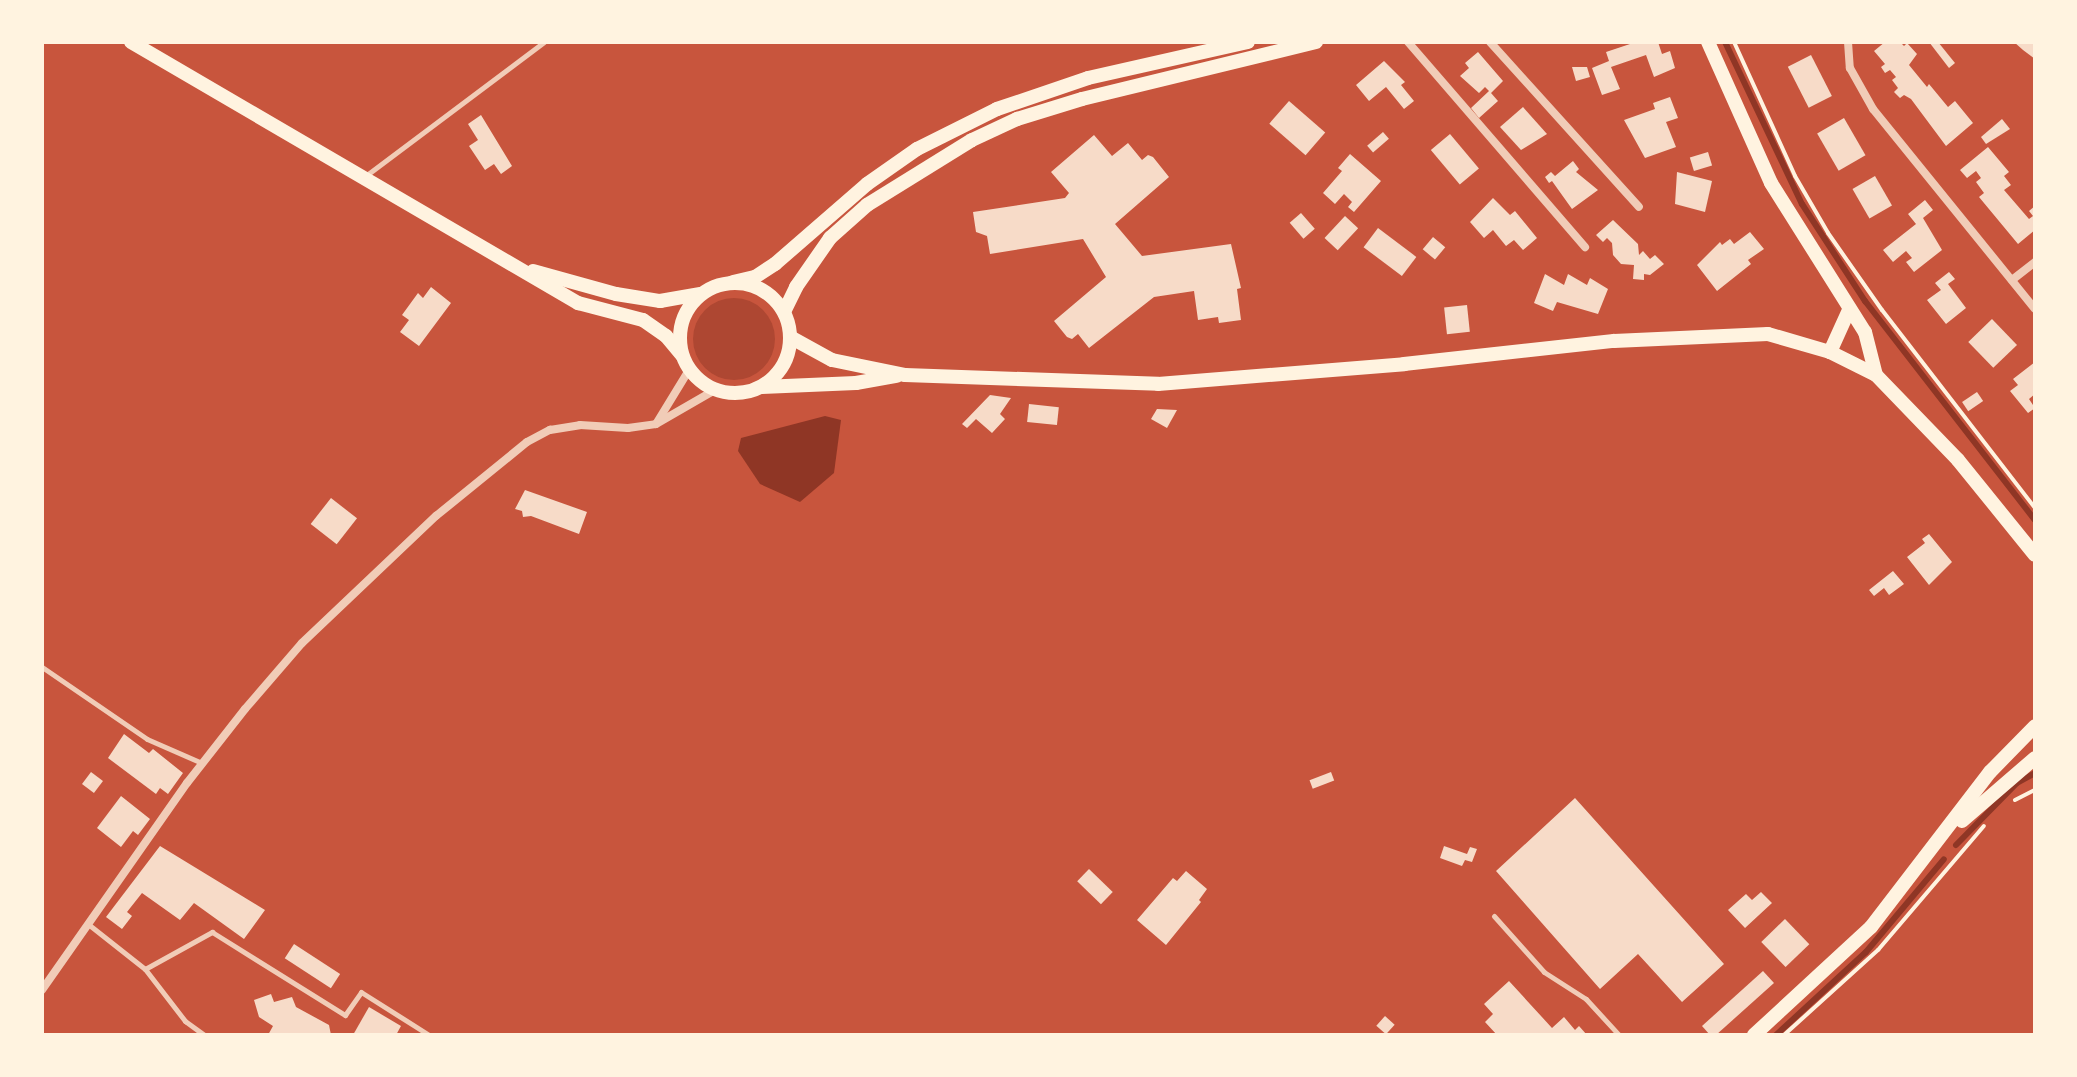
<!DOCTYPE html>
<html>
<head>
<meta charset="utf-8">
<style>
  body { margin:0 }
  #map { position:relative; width:2077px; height:1077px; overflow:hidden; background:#c8553d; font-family:"Varela Round",sans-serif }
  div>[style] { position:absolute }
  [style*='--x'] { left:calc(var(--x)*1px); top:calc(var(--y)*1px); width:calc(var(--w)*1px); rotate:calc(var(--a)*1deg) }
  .green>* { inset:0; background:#ae4732 }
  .round { border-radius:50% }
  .water>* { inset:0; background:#8f3625 }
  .stream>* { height:6px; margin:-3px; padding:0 3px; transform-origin:3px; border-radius:3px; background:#8f3625 }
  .building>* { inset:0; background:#f7dbc8; transform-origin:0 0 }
  .path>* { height:4px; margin:-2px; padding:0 2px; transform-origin:2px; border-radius:2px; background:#fff3e0 }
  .service>* { height:5px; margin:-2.5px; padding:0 2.5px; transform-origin:2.5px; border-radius:2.5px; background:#f1ccb7 }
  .minor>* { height:8px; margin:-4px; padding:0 4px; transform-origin:4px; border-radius:4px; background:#f1ccb7 }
  .secondary>* { height:14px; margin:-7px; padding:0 7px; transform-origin:7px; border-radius:7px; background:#fff3e0 }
  .secondary>.ring { margin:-7px; padding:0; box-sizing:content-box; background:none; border:14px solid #fff3e0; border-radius:50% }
  span { translate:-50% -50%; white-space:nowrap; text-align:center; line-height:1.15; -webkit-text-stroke:6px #fff3e0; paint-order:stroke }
  .frame { position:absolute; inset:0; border:44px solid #fff3e0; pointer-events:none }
</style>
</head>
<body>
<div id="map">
  <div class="green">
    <i class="round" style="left:693px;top:298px;width:82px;height:82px"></i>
  </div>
  <div class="water">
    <i style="clip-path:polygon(825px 416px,841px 420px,834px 473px,800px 502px,760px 484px,738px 451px,741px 438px)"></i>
  </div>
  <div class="stream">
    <i style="--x:1725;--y:42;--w:179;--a:64.6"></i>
    <i style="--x:1802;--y:204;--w:116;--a:57"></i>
    <i style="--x:1865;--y:301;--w:277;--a:52.2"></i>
    <i style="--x:1956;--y:845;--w:87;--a:-45.5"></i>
    <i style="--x:2017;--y:783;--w:21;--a:-29"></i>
    <i style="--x:1776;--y:1035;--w:122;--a:-42.7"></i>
    <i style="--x:1866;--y:952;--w:121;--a:-50"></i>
  </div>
  <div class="building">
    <i style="clip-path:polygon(1636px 42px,1658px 42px,1662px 54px,1670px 51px,1675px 68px,1654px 77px,1646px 55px,1611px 67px,1620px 89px,1602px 95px,1592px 68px,1609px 61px,1606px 52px)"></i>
    <i style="clip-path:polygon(1885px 42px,1900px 42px,1904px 46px,1907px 43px,1917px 54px,1909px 65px,1927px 87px,1929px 84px,1948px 107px,1955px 101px,1973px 123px,1946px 146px,1911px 99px,1904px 95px,1900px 98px,1894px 92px,1898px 88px,1892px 80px,1896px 77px,1890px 70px,1885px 73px,1881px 67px,1885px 64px,1874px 51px)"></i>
    <i style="clip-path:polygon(1929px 42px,1938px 42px,1955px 63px,1949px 68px)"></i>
    <i style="clip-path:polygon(2014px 42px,2035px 42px,2035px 59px,2023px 50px)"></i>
    <i style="clip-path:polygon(1478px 52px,1503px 81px,1491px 93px,1498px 101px,1479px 118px,1471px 108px,1489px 91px,1485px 87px,1479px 93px,1460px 76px,1469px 68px,1465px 63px)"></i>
    <i style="left:1811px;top:55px;width:46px;height:26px;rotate:63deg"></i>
    <i style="clip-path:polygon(1384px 61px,1405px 82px,1401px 85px,1414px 101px,1404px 109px,1386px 87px,1369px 101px,1356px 85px)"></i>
    <i style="clip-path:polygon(1572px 67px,1587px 67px,1590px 77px,1576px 81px)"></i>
    <i style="clip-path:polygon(1670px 97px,1678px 118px,1666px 122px,1676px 147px,1645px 158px,1624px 120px,1655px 109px,1653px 103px)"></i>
    <i style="left:1289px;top:101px;width:48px;height:30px;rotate:41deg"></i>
    <i style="clip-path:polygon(1523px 107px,1547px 134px,1521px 150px,1500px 127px)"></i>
    <i style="clip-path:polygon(481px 115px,512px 166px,501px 174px,494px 164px,485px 170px,469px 146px,478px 140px,468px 124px)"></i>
    <i style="left:1844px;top:118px;width:43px;height:31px;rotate:60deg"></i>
    <i style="clip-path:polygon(2002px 119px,2010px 129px,1986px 144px,1981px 137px)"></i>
    <i style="left:1383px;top:132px;width:9px;height:21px;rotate:49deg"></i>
    <i style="left:1450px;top:134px;width:45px;height:25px;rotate:50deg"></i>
    <i style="clip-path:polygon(1094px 135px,1112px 156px,1128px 143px,1142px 160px,1148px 155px,1153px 157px,1169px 177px,1115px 224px,1142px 256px,1231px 244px,1241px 288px,1237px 289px,1241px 320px,1219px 323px,1218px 317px,1198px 320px,1194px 291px,1154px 297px,1089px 348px,1078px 334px,1072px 339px,1067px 337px,1054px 321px,1106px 277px,1083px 239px,990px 254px,987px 236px,976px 232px,973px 212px,1065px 198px,1069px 193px,1051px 172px)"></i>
    <i style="clip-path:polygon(1988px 147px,2009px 172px,2004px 176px,2011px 185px,2004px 190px,2029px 219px,2033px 216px,2029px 211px,2035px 206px,2035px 230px,2018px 244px,1979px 197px,1984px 193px,1976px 182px,1981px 178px,1976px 171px,1967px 178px,1960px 170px)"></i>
    <i style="left:1708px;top:152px;width:14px;height:19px;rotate:73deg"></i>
    <i style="clip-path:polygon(1350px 154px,1381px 181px,1354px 212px,1348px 207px,1352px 202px,1344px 194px,1335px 204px,1323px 193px,1342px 171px,1338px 168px)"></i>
    <i style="clip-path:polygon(1573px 161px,1579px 169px,1576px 172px,1598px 190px,1572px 209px,1552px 181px,1549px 183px,1545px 177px,1551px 172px,1555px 176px)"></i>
    <i style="clip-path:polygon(1677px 172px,1712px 181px,1705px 212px,1675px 204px)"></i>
    <i style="left:1875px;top:176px;width:34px;height:26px;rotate:60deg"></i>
    <i style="clip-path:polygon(1493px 198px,1510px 215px,1515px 211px,1537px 238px,1523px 250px,1514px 240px,1506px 246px,1493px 230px,1484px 238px,1470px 222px)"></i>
    <i style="clip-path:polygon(1925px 200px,1933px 210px,1923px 218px,1942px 250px,1914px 272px,1906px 262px,1912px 258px,1906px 251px,1893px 262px,1883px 250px,1916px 224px,1908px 214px)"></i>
    <i style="left:1301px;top:213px;width:21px;height:15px;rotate:49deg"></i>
    <i style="left:1345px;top:216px;width:18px;height:30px;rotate:43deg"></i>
    <i style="clip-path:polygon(1613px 220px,1638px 244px,1639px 255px,1643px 251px,1650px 259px,1655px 255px,1664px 264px,1650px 275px,1644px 274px,1644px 280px,1633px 279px,1634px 265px,1621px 264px,1613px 255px,1612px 243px,1607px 238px,1603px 242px,1596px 235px)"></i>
    <i style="left:1378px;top:228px;width:48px;height:24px;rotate:37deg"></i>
    <i style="clip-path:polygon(1750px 232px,1764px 249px,1748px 260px,1751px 264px,1717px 291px,1697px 265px,1720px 242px,1722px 245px,1730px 239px,1734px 244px)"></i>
    <i style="left:1433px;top:237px;width:16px;height:16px;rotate:40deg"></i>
    <i style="clip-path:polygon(1949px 272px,1955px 279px,1948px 284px,1966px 308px,1946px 324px,1927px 300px,1941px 290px,1935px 283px)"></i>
    <i style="clip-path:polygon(1545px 274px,1564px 285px,1568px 274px,1587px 285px,1590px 278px,1608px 289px,1598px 314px,1557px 302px,1553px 311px,1534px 303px)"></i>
    <i style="clip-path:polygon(431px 287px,451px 303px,419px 346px,400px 332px,409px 320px,402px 315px,418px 293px,423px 298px)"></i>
    <i style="left:1467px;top:305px;width:27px;height:23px;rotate:84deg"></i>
    <i style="left:1992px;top:319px;width:36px;height:33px;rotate:46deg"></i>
    <i style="clip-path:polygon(2035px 362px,2035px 394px,2029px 399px,2035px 408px,2028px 413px,2010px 391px,2018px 385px,2013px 379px)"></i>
    <i style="left:1977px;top:392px;width:11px;height:18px;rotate:56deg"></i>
    <i style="clip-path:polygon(990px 395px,1011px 398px,1000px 414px,1005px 419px,992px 433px,976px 419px,967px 428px,962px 424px)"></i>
    <i style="left:1029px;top:404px;width:30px;height:18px;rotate:6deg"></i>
    <i style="clip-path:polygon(1157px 409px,1177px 410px,1167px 428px,1151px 419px)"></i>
    <i style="clip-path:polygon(525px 490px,587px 512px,579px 534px,531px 516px,523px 517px,522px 511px,515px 509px)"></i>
    <i style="left:331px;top:498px;width:33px;height:33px;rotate:38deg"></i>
    <i style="clip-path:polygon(1929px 534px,1952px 562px,1929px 585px,1907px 557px,1925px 543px,1922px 539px)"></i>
    <i style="clip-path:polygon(1893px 571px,1904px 584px,1889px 595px,1884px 588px,1874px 596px,1869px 590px)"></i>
    <i style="clip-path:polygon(124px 734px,149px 753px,153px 749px,183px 773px,168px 794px,160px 788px,156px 794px,108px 758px)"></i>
    <i style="left:91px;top:772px;width:15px;height:15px;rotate:37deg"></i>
    <i style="left:1331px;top:772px;width:9px;height:23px;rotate:69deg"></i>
    <i style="clip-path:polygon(121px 796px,150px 819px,138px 835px,133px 831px,121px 847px,97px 828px)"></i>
    <i style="clip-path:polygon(1575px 798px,1724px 964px,1682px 1002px,1638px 954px,1600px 989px,1496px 871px)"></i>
    <i style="clip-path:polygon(160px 846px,265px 910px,244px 939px,194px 903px,180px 920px,142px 893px,127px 912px,132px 916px,122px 929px,106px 917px)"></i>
    <i style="clip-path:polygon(1444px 846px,1467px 854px,1470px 847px,1477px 849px,1472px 862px,1465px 860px,1462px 866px,1440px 858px)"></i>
    <i style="left:1089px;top:869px;width:33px;height:17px;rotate:44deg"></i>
    <i style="clip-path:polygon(1186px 871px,1207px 889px,1199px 900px,1201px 902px,1166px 945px,1137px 920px,1173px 878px,1177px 881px)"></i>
    <i style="clip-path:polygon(1761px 892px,1772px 903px,1745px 928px,1728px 910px,1746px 894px,1752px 900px)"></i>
    <i style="left:1785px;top:919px;width:35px;height:33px;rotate:46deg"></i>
    <i style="left:294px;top:944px;width:55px;height:17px;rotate:33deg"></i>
    <i style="clip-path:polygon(1763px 971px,1774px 983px,1716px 1035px,1710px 1035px,1702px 1026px)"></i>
    <i style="clip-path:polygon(1509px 981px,1552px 1028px,1564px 1017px,1575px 1030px,1579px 1026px,1587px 1035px,1497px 1035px,1485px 1022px,1493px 1014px,1484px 1004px)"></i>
    <i style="clip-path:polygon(271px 994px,274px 1002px,292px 997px,296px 1007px,329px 1025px,331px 1035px,268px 1035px,273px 1026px,259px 1017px,254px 1000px)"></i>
    <i style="clip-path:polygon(369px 1007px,401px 1026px,396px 1035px,353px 1035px)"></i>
    <i style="left:1385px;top:1016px;width:13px;height:13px;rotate:42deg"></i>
  </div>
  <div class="path">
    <i style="--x:1734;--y:42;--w:147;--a:65.5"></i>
    <i style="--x:1795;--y:176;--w:66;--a:59.9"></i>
    <i style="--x:1828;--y:233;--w:94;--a:55"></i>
    <i style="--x:1882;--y:310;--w:250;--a:52.3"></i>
    <i style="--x:2015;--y:800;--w:22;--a:-27"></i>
    <i style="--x:1784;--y:1035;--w:127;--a:-42.1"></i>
    <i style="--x:1878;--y:950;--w:163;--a:-49.5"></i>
  </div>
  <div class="service">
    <i style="--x:364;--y:177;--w:225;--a:-36.9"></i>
    <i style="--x:42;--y:667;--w:127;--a:34.4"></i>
    <i style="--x:147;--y:739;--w:60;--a:23.6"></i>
    <i style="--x:1494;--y:916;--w:75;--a:48.2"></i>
    <i style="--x:1544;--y:972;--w:50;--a:32.7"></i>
    <i style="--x:1586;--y:999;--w:49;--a:47.5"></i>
    <i style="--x:88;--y:924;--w:73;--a:38.3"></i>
    <i style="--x:145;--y:969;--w:77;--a:-28.9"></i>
    <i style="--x:212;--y:932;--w:157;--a:32"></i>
    <i style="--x:345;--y:1015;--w:28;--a:-55"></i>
    <i style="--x:361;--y:992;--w:80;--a:32.3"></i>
    <i style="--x:145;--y:969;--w:66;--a:52.4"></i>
    <i style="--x:185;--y:1021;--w:24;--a:36"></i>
  </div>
  <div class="minor">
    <i style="--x:1408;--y:42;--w:271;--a:49.2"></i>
    <i style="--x:1490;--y:42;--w:222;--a:47.9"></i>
    <i style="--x:1848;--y:42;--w:26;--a:86"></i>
    <i style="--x:1850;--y:68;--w:47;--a:60.7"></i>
    <i style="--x:1873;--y:109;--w:257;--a:51"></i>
    <i style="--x:2012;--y:280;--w:29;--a:-38"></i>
    <i style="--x:689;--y:370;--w:63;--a:121.4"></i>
    <i style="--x:656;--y:424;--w:68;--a:-30"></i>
    <i style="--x:42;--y:990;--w:253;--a:-55"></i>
    <i style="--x:187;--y:783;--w:94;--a:-51.9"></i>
    <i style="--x:245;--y:709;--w:87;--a:-49.2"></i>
    <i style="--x:302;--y:643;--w:185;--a:-43.5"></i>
    <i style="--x:436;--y:516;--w:117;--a:-39.1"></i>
    <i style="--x:527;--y:442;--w:26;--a:-28"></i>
    <i style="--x:550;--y:430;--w:30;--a:-9"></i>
    <i style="--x:580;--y:425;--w:48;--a:3.6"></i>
    <i style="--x:628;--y:428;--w:28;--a:-8"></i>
  </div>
  <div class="secondary">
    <i style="--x:131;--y:42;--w:518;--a:30.28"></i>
    <i style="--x:578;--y:303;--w:67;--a:14.7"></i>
    <i style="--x:643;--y:320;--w:28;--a:35"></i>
    <i style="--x:666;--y:336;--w:25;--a:50"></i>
    <i style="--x:1708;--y:42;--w:154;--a:65.9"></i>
    <i style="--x:1771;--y:183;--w:176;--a:57.8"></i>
    <i style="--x:1865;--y:332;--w:44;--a:75.7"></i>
    <i style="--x:533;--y:271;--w:86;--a:15.5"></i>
    <i style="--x:616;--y:294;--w:45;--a:9"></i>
    <i style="--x:660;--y:301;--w:41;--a:-9.9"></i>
    <i style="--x:733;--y:282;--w:23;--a:-13"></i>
    <i style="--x:755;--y:277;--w:24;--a:-33"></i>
    <i style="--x:775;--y:264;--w:122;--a:-41"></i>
    <i style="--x:867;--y:184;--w:61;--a:-35"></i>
    <i style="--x:917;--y:149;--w:89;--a:-26.6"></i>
    <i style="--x:997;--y:109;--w:96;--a:-18.8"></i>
    <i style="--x:1088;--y:78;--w:164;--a:-12.7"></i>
    <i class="ring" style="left:680px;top:283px;width:96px;height:96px"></i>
    <i style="--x:784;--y:312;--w:28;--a:-64"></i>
    <i style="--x:796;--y:287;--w:60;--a:-55.2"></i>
    <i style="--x:830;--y:238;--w:50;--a:-41.7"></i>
    <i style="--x:867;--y:205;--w:123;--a:-31.8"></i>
    <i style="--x:972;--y:140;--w:50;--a:-25"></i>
    <i style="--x:1017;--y:119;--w:68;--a:-17.1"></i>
    <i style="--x:1082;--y:99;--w:241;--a:-13.7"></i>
    <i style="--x:790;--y:337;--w:48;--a:28.7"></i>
    <i style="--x:832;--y:360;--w:75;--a:11.6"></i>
    <i style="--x:905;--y:375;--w:253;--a:2"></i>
    <i style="--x:1158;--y:384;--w:247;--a:-4.6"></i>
    <i style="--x:1404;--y:364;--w:211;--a:-6.3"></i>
    <i style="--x:1614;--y:341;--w:154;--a:-2.6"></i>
    <i style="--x:1768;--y:334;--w:65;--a:16.2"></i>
    <i style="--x:1830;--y:352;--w:51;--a:26.6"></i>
    <i style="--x:1876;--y:375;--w:118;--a:46"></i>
    <i style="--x:1958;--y:460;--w:122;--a:51"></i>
    <i style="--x:1830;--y:352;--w:46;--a:-65.7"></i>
    <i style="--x:761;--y:387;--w:95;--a:-2.4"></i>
    <i style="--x:856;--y:383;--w:41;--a:-9.9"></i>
    <i style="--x:1962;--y:821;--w:96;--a:-40.8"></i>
    <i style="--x:1754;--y:1035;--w:159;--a:-42.7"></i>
    <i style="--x:1871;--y:927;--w:195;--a:-52.5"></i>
    <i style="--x:1990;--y:772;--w:64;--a:-45.6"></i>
  </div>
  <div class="frame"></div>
</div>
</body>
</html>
